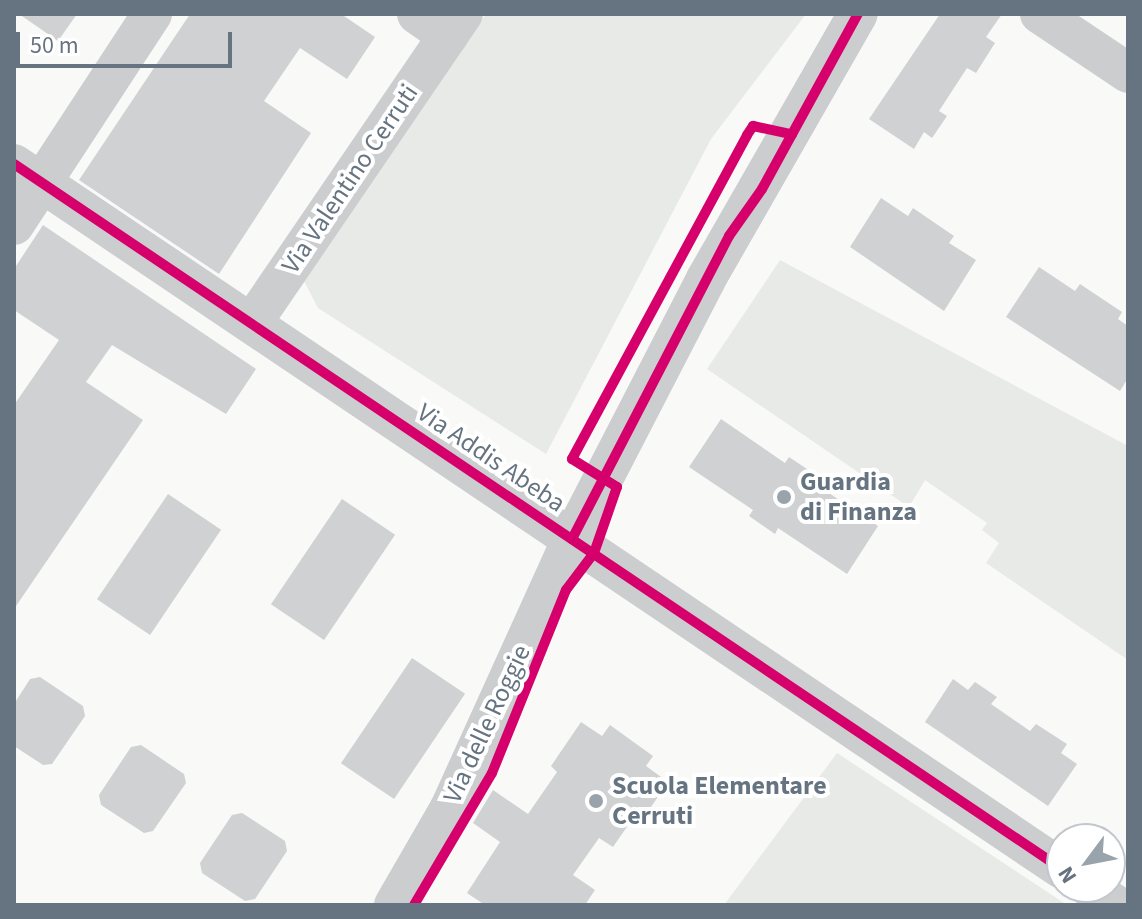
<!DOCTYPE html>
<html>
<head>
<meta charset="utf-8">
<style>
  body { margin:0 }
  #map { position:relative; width:1142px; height:919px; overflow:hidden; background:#f9f9f8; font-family:"Source Sans 3",sans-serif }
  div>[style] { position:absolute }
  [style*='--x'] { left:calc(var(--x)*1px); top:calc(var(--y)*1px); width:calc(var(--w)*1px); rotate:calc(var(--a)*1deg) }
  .green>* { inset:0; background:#e7eae6 }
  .building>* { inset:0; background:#cfd1d2; transform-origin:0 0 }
  .minor>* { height:40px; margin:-20px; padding:0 20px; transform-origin:20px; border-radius:20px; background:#cbcdce }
  .cycleway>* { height:10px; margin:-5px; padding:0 5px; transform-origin:5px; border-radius:5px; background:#d6006c }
  .dots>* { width:22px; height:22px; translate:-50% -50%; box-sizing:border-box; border:4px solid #fff; border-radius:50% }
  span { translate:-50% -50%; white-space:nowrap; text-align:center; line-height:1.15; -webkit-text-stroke:8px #fff; paint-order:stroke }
  .street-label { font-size:26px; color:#667481 }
  .poi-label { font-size:26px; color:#667481; font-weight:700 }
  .left { translate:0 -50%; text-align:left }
  .frame { position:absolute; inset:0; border:16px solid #667481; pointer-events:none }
  .north { position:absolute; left:1046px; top:823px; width:80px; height:80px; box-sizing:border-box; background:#fff; border:2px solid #c2c7cd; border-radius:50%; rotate:238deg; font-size:22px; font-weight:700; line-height:32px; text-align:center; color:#667481 }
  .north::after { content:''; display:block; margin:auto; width:28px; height:36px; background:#99a3ab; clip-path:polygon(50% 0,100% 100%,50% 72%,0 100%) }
  .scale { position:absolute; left:16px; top:32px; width:216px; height:36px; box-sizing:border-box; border:4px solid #667481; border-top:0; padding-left:10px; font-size:24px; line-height:28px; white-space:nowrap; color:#667481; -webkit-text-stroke:6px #fff; paint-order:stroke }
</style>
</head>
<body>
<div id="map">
  <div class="green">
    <i style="clip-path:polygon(486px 14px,806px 14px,711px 139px,546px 454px,318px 308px,304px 281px)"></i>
    <i style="clip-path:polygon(780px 260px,1128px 446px,1128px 660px,986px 563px,999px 543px,982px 530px,987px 523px,925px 480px,909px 507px,707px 369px)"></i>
    <i style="clip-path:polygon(837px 753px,1067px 905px,724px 905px)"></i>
  </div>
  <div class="building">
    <i style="clip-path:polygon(19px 14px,77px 14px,58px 41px)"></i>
    <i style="clip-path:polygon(190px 14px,341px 14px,375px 37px,347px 79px,300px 48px,264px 101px,311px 133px,219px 274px,79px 180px)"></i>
    <i style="clip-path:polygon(940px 14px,1002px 14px,986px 37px,995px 43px,976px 73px,967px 68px,939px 111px,947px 116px,932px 138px,924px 132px,914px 149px,869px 119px)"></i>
    <i style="clip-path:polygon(881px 198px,908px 216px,913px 208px,954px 236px,949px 243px,976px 260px,944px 311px,850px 247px)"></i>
    <i style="clip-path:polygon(43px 225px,256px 369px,226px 414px,112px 345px,86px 382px,143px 420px,14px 609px,14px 405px,59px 340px,14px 310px,14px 269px)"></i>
    <i style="clip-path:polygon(1039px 267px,1075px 291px,1080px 284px,1122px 312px,1118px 319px,1128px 326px,1128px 378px,1120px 391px,1006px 317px)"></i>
    <i style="clip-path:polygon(721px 419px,785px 463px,789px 457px,819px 477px,814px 483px,878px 526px,847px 574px,778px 528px,775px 534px,749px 516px,753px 510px,689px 467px)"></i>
    <i style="left:168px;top:494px;width:64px;height:127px;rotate:34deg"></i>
    <i style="left:342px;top:499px;width:64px;height:127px;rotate:34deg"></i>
    <i style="left:412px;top:658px;width:64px;height:127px;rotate:34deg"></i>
    <i style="clip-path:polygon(40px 677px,83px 706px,85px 716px,52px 764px,43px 765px,14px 746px,14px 704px,30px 679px)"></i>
    <i style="clip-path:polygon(953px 679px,968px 690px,975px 682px,997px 697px,991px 704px,1030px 731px,1036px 724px,1067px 744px,1061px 753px,1077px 764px,1048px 806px,925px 722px)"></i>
    <i style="clip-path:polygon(581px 722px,602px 736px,610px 725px,653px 756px,646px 766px,668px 782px,638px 826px,631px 821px,613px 847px,599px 838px,573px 875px,595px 890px,585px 905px,485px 905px,467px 893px,500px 842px,473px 823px,493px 790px,528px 814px,557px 772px,551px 766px)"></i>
    <i style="clip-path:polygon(141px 745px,184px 774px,186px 783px,153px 831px,144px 833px,101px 805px,99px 795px,131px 747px)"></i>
    <i style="clip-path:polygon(242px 813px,285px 841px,287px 851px,255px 899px,245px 901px,202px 873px,200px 863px,232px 815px)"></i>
  </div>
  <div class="minor">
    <i style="--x:417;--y:14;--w:38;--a:35"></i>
    <i style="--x:1040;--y:14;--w:106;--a:33.8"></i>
    <i style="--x:14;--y:164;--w:1263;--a:33.93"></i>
    <i style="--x:14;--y:225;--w:252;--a:-56.8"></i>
    <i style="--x:252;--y:323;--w:374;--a:-55.7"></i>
    <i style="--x:1089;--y:887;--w:32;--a:34"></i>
    <i style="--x:394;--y:905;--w:112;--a:-60"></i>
    <i style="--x:450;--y:808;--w:295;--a:-65.6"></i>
    <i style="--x:572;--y:539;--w:292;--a:-62.7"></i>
    <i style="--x:706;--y:279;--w:305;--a:-60.2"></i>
  </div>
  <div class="cycleway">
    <i style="--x:14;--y:164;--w:1263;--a:33.93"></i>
    <i style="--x:572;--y:539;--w:341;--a:-62.6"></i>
    <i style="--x:729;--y:236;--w:57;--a:-54.9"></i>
    <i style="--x:762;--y:189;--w:200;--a:-61.3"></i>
    <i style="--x:414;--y:905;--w:153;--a:-59.4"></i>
    <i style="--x:492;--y:773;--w:197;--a:-68"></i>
    <i style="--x:566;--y:590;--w:46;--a:-52.9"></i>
    <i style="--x:594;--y:553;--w:70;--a:-70.8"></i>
    <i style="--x:617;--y:487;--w:53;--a:-148.1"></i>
    <i style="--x:572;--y:459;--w:368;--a:-61.6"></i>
    <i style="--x:747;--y:135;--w:11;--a:-56"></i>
    <i style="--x:753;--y:126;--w:40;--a:12"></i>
  </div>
  <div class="dots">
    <i style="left:784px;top:497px;background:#99a3ab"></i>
    <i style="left:596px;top:801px;background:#99a3ab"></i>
  </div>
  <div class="street-label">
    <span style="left:350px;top:179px;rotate:-56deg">Via Valentino Cerruti</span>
    <span style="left:491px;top:458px;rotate:34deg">Via Addis Abeba</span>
    <span style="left:487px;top:724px;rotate:-65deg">Via delle Roggie</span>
  </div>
  <div class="poi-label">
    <span class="left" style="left:800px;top:497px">Guardia<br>di Finanza</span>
    <span class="left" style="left:612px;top:801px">Scuola Elementare<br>Cerruti</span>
  </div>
  <div class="frame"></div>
  <div class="north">N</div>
  <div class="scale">50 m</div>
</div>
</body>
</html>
